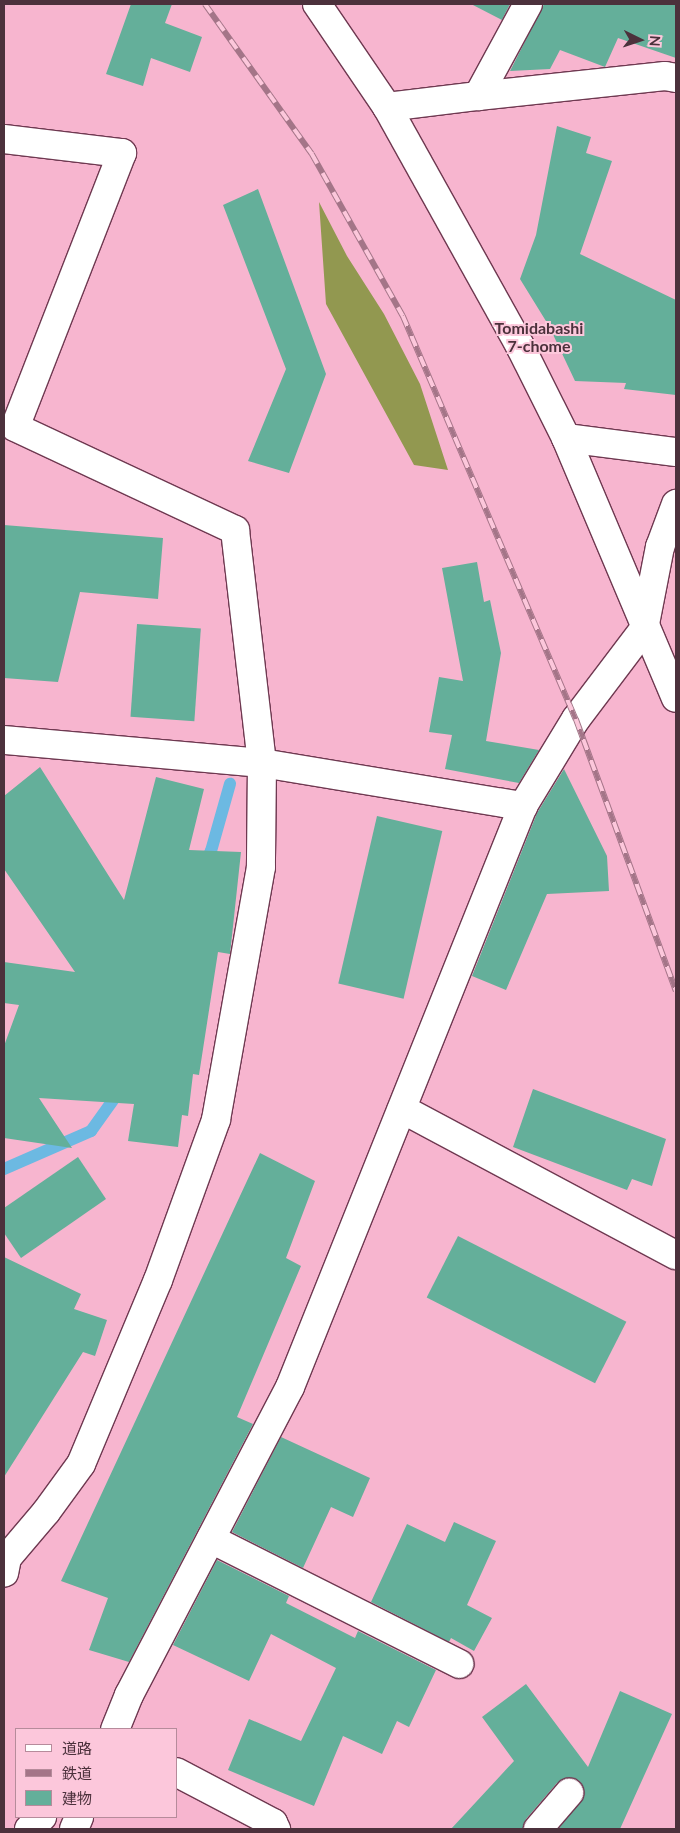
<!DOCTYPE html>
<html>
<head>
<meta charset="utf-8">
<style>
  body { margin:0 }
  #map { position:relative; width:680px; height:1833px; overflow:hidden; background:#f7b5cf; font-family:Lato,"Noto Sans JP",sans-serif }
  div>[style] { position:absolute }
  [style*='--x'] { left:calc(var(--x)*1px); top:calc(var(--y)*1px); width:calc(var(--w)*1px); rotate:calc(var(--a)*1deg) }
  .forest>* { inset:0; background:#929850 }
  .stream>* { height:12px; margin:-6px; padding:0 6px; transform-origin:6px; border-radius:6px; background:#6cb9e2 }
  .building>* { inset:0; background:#64af9a; transform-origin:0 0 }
  .roads { filter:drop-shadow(1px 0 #6f3951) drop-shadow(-1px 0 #6f3951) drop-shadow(0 1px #6f3951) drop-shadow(0 -1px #6f3951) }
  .minor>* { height:28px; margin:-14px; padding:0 14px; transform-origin:14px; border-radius:14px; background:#fff }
  .tertiary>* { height:28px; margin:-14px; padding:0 14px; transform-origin:14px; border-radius:14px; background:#fff }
  .rail>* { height:5.5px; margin-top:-2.75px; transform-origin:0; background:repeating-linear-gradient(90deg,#fcc7db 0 11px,#a47588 0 22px); box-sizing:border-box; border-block:1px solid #a47588 }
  span { translate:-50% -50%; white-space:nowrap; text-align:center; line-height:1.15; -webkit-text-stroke:4px #fcc7db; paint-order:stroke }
  .neighbourhood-label { font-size:16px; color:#4c313c; font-weight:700 }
  .frame { position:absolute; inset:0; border:5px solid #4c313c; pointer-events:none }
  .legend { position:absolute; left:15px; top:1728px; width:162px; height:90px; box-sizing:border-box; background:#fcc7db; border:1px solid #b68b9b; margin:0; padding:6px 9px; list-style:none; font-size:15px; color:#4c313c }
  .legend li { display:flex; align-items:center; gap:10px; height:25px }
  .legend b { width:25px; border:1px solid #b68b9b }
  .north { position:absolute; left:615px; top:15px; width:50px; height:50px; -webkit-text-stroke:4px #fcc7db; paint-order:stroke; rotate:94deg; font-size:14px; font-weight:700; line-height:20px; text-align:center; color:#4c313c }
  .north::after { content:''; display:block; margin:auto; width:18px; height:22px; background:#4c313c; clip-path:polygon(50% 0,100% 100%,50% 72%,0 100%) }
</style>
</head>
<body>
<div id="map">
  <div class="forest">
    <i style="clip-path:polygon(319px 202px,347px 256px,384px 314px,420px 384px,448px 470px,414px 465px,326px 304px)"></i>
  </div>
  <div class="stream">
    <i style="--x:204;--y:864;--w:15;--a:-62"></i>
    <i style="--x:211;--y:851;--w:70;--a:-74.2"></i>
    <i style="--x:4;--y:1169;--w:95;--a:-23.6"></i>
    <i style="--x:91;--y:1131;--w:52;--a:-54.5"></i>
  </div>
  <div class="building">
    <i style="clip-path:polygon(131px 4px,172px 4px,165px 23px,202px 37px,190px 72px,151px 58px,143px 86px,106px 74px)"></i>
    <i style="clip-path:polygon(471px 4px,510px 4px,502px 20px)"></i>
    <i style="clip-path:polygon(544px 4px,676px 4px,676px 58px,618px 38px,605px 67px,560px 50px,550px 69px,510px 71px)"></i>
    <i style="clip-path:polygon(557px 126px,591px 137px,586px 153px,612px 161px,580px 254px,676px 300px,676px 395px,624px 389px,626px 383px,575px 381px,549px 326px,520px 279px,536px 235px)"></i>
    <i style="clip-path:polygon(258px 189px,326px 374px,289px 473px,248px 461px,286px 369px,223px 205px)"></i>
    <i style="clip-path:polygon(4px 525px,163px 538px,158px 599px,80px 592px,58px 682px,4px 678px)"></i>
    <i style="clip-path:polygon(477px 562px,484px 602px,490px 600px,501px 653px,486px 741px,539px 750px,519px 783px,445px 769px,452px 735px,429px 732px,439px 677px,463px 681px,442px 568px)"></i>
    <i style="left:137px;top:624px;width:64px;height:93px;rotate:4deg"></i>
    <i style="clip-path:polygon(40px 767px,124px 900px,156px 777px,204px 789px,189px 850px,241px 852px,230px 954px,218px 952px,199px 1075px,193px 1074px,188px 1116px,182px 1115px,178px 1147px,128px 1141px,134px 1104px,39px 1098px,72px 1148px,4px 1138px,4px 1046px,19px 1005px,4px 1003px,4px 962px,75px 972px,4px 869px,4px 796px)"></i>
    <i style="clip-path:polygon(564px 769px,607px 856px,609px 891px,547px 894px,506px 990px,472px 976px,537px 813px)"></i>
    <i style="left:377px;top:816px;width:67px;height:172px;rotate:13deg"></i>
    <i style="clip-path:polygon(533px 1089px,666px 1139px,652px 1186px,632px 1179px,627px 1190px,513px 1147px)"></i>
    <i style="clip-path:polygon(260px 1153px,315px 1181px,286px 1258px,301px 1266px,237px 1417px,253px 1424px,129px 1662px,89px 1650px,108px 1598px,61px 1581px)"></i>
    <i style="clip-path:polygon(78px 1157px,106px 1199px,21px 1258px,4px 1233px,4px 1208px)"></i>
    <i style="left:458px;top:1236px;width:189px;height:69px;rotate:27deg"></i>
    <i style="clip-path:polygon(4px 1257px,81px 1294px,74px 1309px,107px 1320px,95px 1356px,83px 1352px,4px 1477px)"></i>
    <i style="clip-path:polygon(281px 1437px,370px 1478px,353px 1517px,331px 1507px,303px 1568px,232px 1532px)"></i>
    <i style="clip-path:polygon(454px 1522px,496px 1541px,467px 1605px,492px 1618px,474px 1651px,451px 1638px,449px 1642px,371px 1602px,407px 1524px,445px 1542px)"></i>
    <i style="clip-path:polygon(217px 1560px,289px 1596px,286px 1603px,355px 1638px,358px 1631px,436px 1670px,409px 1727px,397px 1721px,382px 1754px,343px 1736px,314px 1806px,228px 1770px,249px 1719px,301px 1741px,336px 1668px,271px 1634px,249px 1681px,173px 1645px)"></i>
    <i style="clip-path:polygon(526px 1684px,588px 1767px,620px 1691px,672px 1714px,620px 1829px,558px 1829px,584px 1796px,580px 1782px,571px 1778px,557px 1783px,526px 1819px,523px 1829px,451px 1829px,514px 1761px,482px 1717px)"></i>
  </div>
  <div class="roads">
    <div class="minor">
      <i style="--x:528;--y:4;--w:105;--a:118.5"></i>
      <i style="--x:478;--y:96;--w:188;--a:-6.1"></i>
      <i style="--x:665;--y:76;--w:11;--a:10"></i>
      <i style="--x:387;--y:107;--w:92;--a:-6.9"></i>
      <i style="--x:4;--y:139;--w:119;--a:6.8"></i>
      <i style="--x:122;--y:153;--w:294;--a:111.3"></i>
      <i style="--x:15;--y:427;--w:243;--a:25.1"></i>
      <i style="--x:235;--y:530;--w:235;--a:83.4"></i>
      <i style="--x:262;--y:763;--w:104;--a:90.6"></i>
      <i style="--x:261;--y:867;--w:257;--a:100.1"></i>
      <i style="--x:216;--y:1120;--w:170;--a:109.9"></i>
      <i style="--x:158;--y:1280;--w:199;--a:112.7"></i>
      <i style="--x:81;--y:1464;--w:59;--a:126.1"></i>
      <i style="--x:46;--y:1512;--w:60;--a:130.3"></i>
      <i style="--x:7;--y:1558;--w:15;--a:101"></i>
      <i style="--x:644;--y:629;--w:84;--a:-79"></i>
      <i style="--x:660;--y:547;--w:46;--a:-69.6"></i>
      <i style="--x:4;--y:740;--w:259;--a:5.1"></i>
      <i style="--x:262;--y:763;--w:265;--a:9.4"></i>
      <i style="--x:523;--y:806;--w:626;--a:111.85"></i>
      <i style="--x:290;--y:1387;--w:348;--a:117.6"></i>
      <i style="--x:129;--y:1695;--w:37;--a:112"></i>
      <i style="--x:402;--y:1109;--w:310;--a:28.1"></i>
      <i style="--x:211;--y:1539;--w:278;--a:26.7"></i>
      <i style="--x:176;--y:1772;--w:110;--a:27.7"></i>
      <i style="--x:273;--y:1823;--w:7;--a:63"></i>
      <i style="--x:29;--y:1829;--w:18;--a:-43"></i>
      <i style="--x:74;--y:1829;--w:13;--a:-67"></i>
      <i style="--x:538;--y:1829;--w:48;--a:-49.3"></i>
    </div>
    <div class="tertiary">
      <i style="--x:317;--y:4;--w:125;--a:55.8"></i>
      <i style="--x:387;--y:107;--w:274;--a:60.9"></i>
      <i style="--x:520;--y:346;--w:103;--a:63.4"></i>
      <i style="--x:566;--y:438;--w:282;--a:67.1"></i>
      <i style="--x:566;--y:438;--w:111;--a:7.3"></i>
      <i style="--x:523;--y:806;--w:102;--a:-58.7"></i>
      <i style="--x:576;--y:719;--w:113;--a:-52.9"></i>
    </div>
  </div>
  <div class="rail">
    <i style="--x:205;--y:4;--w:184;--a:54.5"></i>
    <i style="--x:312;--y:154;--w:186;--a:60.7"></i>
    <i style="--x:403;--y:316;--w:439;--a:66.8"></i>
    <i style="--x:576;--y:719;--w:290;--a:69.8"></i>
  </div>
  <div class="neighbourhood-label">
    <span style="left:539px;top:337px">Tomidabashi<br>7-chome</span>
  </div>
  <div class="frame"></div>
  <ul class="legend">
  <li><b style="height:6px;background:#fff"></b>道路</li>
  <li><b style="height:6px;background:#a47588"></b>鉄道</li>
  <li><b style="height:14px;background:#64af9a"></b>建物</li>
  </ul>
  <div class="north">N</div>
</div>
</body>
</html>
